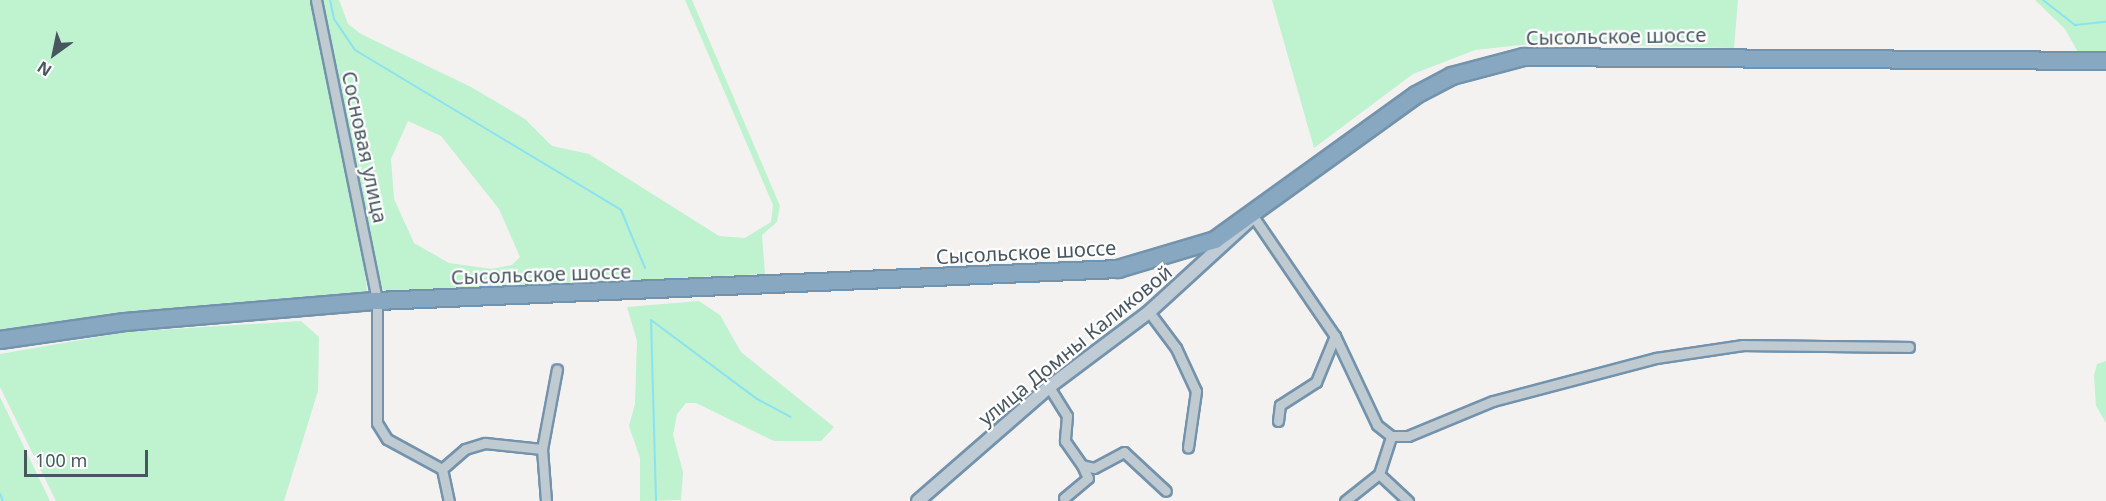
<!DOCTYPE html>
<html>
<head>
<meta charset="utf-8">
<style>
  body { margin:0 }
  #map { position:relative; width:2106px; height:501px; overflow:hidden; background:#f4f1f1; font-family:"Noto Sans",sans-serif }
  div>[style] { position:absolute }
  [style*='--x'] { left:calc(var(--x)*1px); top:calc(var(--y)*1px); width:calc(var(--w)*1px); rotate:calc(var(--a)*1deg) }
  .green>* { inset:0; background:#bff2cf }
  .stream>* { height:2px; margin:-1px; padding:0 1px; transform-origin:1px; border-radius:1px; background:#8be2f0 }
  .roads { filter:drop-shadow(2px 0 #7393ad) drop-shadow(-2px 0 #7393ad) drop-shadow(0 2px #7393ad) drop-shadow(0 -2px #7393ad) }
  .street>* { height:9px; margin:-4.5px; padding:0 4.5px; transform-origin:4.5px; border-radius:4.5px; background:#bfcad1 }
  .secondary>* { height:12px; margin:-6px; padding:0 6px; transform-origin:6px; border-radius:6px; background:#bfcbd5 }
  .highway>* { height:16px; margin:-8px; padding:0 8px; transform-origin:8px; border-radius:8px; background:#88a8c1 }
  span { translate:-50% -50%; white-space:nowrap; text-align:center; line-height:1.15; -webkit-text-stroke:4.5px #fff; paint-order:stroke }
  .street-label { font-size:20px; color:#485660 }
  .north { position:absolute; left:24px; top:24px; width:60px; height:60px; -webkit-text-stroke:4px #fff; paint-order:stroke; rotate:213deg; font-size:16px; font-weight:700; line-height:24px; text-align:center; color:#485660 }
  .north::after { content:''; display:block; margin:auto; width:21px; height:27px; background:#485660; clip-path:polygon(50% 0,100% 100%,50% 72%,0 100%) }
  .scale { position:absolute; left:24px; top:450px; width:124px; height:27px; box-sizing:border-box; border:3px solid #485660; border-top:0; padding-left:8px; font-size:18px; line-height:21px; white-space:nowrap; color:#485660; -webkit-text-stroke:4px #fff; paint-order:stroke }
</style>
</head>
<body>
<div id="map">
  <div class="green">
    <i style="clip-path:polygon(0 0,311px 0,363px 249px,367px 293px,123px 312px,0 334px)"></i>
    <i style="clip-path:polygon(evenodd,320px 0,339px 0,348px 24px,361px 34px,471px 87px,525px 119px,552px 146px,589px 154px,719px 236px,745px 238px,771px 222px,773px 205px,685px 0,692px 0,780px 206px,777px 222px,762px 235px,765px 274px,385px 292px,378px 282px,320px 0,408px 121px,441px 136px,499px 209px,520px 257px,512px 265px,491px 269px,449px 263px,414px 243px,394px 199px,391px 159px,408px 121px)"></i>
    <i style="clip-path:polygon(1272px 0,1738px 0,1734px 48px,1541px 43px,1475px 50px,1413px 74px,1314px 148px)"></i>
    <i style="clip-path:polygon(2035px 0,2106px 0,2106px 52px,2078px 52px,2065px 29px)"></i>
    <i style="clip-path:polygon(699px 301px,720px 315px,741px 352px,834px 427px,821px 441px,774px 441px,696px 403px,686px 403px,677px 414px,673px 435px,683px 472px,681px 500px,640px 501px,640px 458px,629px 426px,635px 404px,637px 341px,627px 307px)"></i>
    <i style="clip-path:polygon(301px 321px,319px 337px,318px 391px,284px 501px,56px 501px,0 387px,0 354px,126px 332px)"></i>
    <i style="clip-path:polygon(2106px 361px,2106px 423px,2096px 406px,2094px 376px,2097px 364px)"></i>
    <i style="clip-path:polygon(0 397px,50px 501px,0 501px)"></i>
  </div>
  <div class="stream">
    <i style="--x:330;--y:0;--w:19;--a:78"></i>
    <i style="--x:334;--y:19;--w:37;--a:56"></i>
    <i style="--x:355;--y:50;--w:310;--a:31"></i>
    <i style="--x:621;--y:210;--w:63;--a:67.5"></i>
    <i style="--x:2043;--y:0;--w:41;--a:38"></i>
    <i style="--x:2075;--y:25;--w:31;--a:-6"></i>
    <i style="--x:651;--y:320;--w:181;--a:88.4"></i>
    <i style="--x:651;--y:320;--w:132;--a:36.7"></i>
    <i style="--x:757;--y:399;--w:38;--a:28"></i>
    <i style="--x:0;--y:494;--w:8;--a:67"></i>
  </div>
  <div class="roads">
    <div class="street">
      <i style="--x:316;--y:0;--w:307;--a:78.5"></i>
      <i style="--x:377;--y:301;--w:122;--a:90"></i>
      <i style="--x:377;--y:423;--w:19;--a:58"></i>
      <i style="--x:387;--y:439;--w:63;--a:28.6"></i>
      <i style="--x:442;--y:469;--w:33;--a:78"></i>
      <i style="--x:1253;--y:216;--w:145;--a:55.7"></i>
      <i style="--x:1335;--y:336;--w:98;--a:64.7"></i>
      <i style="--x:1377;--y:425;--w:18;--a:38"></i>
      <i style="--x:1391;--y:436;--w:17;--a:0"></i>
      <i style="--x:1408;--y:436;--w:92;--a:-22.4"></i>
      <i style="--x:1493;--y:401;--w:169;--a:-14.8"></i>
      <i style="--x:1656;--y:358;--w:88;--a:-8.5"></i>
      <i style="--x:1743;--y:345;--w:166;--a:0.7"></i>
      <i style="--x:1149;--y:312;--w:45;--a:53.1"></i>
      <i style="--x:1176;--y:348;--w:47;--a:65.1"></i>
      <i style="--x:1196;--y:391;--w:57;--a:98.1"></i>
      <i style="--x:1049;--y:387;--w:34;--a:58"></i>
      <i style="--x:1067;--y:416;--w:25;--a:95"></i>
      <i style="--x:1065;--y:441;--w:29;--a:55"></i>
      <i style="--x:1082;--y:465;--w:12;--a:14"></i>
      <i style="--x:1094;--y:468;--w:34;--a:-28"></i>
      <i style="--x:1124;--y:452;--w:57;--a:42.9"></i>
      <i style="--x:1278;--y:421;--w:16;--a:-83"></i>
      <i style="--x:1280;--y:405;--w:43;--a:-32.6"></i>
      <i style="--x:1316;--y:382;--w:50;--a:-67.6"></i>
      <i style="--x:442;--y:469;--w:30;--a:-41"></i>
      <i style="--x:465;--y:449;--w:21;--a:-17"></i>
      <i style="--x:485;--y:443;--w:57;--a:6"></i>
      <i style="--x:1379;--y:474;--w:40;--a:43"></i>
      <i style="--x:1064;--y:498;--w:31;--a:-40"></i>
      <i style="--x:1088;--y:478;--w:14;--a:-115"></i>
      <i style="--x:546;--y:501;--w:52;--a:-94.4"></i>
      <i style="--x:542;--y:449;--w:81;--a:-79.4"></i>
      <i style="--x:1345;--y:501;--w:43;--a:-38.5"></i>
      <i style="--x:1379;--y:474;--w:40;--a:-72"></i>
    </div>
    <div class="secondary">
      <i style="--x:918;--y:501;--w:174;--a:-41"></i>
      <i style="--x:1049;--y:387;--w:125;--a:-36.9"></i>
      <i style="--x:1149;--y:312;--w:138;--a:-42.4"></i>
    </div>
    <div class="highway">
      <i style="--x:0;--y:340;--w:126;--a:-8.2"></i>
      <i style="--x:125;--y:322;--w:253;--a:-4.8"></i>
      <i style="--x:377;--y:301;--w:742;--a:-2.47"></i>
      <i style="--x:1118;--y:269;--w:101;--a:-16.6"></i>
      <i style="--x:1215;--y:240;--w:248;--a:-35.8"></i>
      <i style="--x:1416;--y:95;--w:41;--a:-27.8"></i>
      <i style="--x:1452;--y:76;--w:74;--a:-14.8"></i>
      <i style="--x:1524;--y:57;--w:582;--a:0.39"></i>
    </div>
  </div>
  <div class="street-label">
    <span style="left:1616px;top:36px;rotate:-1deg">Сысольское шоссе</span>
    <span style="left:365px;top:147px;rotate:78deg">Сосновая улица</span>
    <span style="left:1026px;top:252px;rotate:-3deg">Сысольское шоссе</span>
    <span style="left:541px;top:274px;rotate:-2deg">Сысольское шоссе</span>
    <span style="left:1075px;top:345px;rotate:-39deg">улица Домны Каликовой</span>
  </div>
  <div class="north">N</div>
  <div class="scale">100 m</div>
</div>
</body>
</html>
